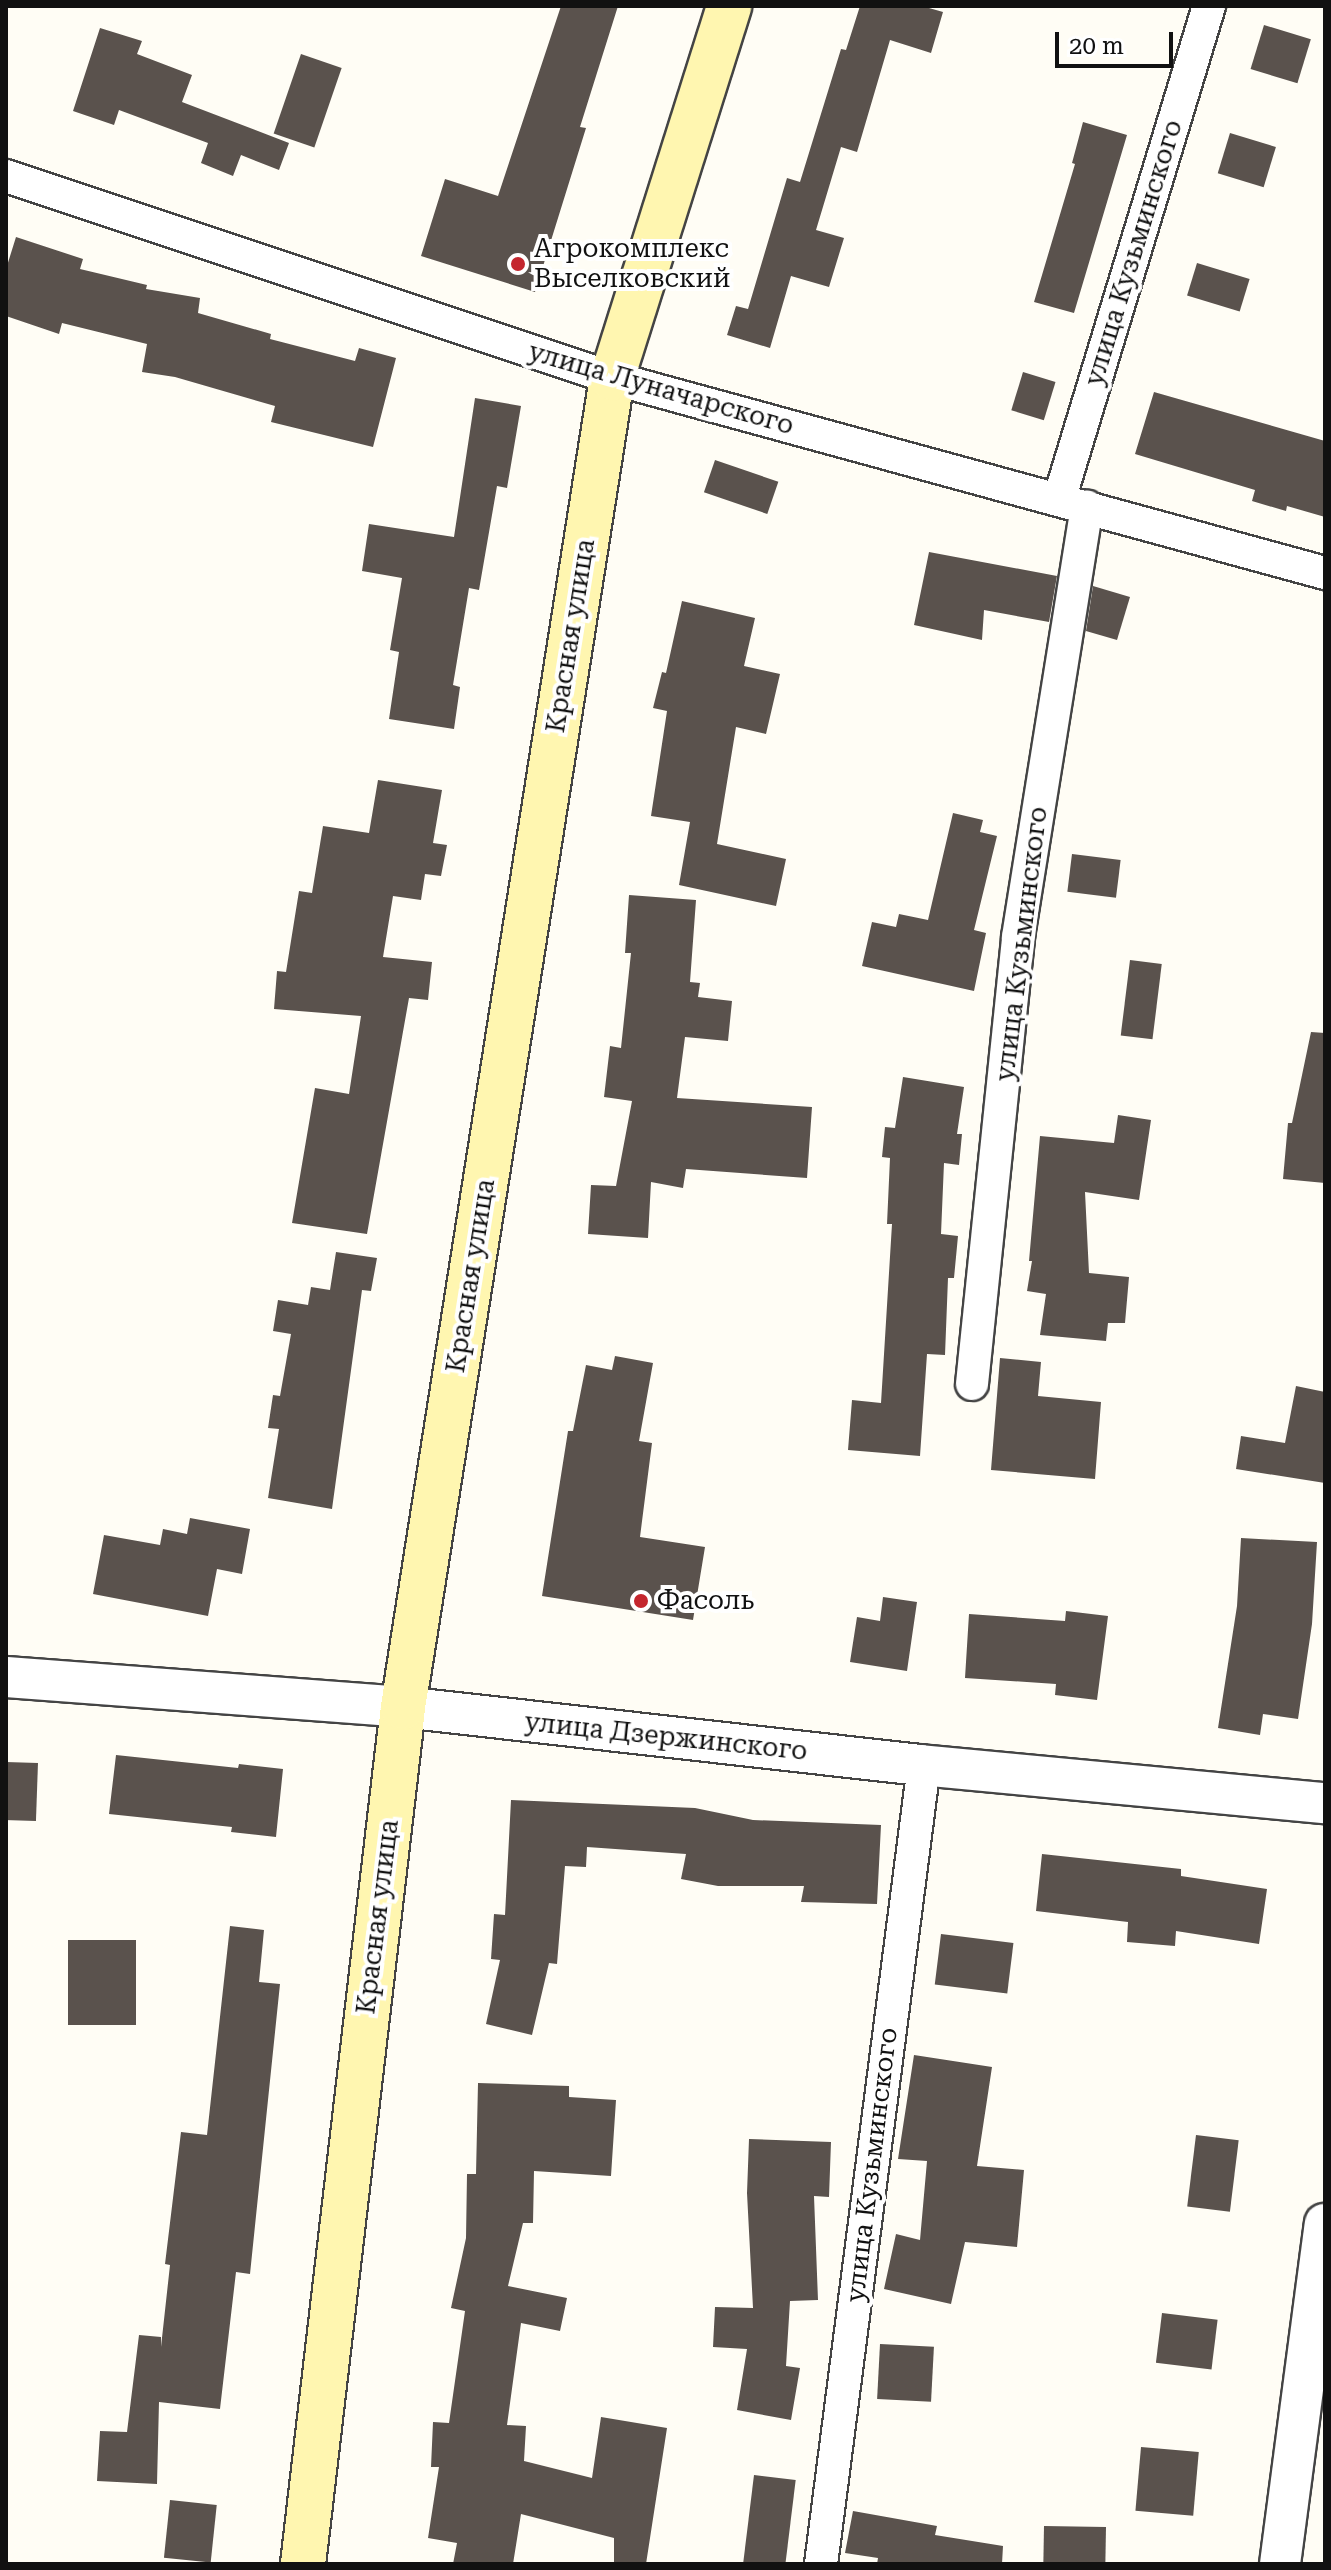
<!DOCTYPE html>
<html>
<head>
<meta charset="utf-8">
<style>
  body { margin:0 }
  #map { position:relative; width:1331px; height:2570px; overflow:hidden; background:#fffdf5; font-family:"Roboto Serif",serif }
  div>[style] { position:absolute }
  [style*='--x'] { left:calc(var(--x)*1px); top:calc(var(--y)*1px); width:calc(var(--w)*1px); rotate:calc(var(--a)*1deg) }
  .building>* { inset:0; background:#5a524d; transform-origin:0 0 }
  .roads { filter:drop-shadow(2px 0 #444) drop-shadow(-2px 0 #444) drop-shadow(0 2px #444) drop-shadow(0 -2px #444) }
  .minor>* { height:32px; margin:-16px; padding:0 16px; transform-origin:16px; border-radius:16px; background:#fff }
  .tertiary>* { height:40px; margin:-20px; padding:0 20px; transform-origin:20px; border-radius:20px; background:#fff }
  .secondary>* { height:44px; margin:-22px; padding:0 22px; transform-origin:22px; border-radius:22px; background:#fff6b0 }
  .dots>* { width:22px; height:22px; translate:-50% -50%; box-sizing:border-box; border:4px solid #fff; border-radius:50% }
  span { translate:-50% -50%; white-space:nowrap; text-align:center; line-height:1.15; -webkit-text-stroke:8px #fff; paint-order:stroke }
  .poi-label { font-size:26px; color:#111 }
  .left { translate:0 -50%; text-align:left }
  .street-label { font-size:26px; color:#111 }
  .frame { position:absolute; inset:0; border:8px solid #111; pointer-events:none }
  .scale { position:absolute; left:1055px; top:32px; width:118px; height:36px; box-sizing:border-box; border:4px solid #111; border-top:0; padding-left:10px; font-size:24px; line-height:28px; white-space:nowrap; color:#111; -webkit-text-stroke:6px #fff; paint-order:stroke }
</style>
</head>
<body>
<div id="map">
  <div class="building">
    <i style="clip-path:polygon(561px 6px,618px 6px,580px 127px,586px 128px,535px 292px,421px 256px,445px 179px,498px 196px)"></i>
    <i style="clip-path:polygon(860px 6px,922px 6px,943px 12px,931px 53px,890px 40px,857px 152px,841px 147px,816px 230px,844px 238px,829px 287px,791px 276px,770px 348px,727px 335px,736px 306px,748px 309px,787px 178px,800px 182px,841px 49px,846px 50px)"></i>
    <i style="left:1264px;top:25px;width:49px;height:46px;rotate:17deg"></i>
    <i style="clip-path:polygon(100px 28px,142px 41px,137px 54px,192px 75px,182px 102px,289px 143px,279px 170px,241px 155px,233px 176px,201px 163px,208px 143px,119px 110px,114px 125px,73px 111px)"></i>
    <i style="left:301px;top:54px;width:43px;height:84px;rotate:19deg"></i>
    <i style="clip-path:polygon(1083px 122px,1127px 135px,1074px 313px,1034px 302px,1075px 164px,1072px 163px)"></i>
    <i style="left:1230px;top:133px;width:48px;height:42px;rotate:17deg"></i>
    <i style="clip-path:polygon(16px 237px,83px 259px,80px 269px,147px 285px,146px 289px,200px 298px,198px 313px,271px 334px,270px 339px,355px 361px,359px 348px,396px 358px,373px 447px,271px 422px,275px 406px,175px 377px,142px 372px,147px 344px,62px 323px,59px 334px,6px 316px,6px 269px)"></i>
    <i style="left:1197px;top:263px;width:55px;height:34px;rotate:17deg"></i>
    <i style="left:1023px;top:372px;width:34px;height:40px;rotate:17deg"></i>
    <i style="clip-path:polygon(1154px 392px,1325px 441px,1325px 517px,1287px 506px,1286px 511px,1252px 501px,1255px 490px,1135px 454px)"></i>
    <i style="clip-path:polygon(475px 398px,521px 406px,507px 488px,497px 486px,479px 590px,469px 588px,453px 685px,460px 687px,454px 729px,389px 719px,399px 652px,390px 650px,402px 578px,362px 571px,369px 524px,454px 537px)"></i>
    <i style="left:715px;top:460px;width:67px;height:34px;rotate:19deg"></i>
    <i style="clip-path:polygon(929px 552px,1057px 576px,1049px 622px,984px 610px,982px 640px,914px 625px)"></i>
    <i style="clip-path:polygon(1093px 586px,1130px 597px,1117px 640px,1086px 631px)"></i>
    <i style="clip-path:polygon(682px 601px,755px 618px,744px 666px,780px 674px,766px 734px,736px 727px,717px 844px,786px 859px,776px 906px,679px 885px,690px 822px,651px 816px,667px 711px,653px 708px,662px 672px,666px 673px)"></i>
    <i style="clip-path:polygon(378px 780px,442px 790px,433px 843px,447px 845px,441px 876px,425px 874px,421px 900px,393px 896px,383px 957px,432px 962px,428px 1000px,409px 998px,367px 1234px,292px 1223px,315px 1088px,349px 1094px,361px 1016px,274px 1009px,277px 971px,286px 972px,299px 891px,312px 893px,323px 826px,369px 833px)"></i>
    <i style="clip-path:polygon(953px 813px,983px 820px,980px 832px,997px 836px,974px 930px,986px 933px,974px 991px,862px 966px,872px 922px,896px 927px,899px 914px,928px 920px)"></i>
    <i style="left:1072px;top:854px;width:49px;height:38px;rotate:7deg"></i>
    <i style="clip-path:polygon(629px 895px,696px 900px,690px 982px,700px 983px,698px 997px,732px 1001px,728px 1041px,685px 1037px,677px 1098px,812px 1107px,807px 1178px,686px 1169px,683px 1188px,651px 1182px,648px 1238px,588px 1234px,591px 1185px,616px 1186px,632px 1101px,604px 1097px,610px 1046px,621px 1048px,631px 953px,625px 953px)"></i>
    <i style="left:1130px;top:960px;width:32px;height:76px;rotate:7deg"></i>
    <i style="clip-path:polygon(1311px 1032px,1325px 1033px,1325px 1183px,1283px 1179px,1288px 1123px,1292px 1123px)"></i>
    <i style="clip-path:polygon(903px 1077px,964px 1087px,957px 1134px,962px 1134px,959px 1165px,944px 1163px,941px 1234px,958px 1236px,954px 1278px,948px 1278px,945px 1355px,927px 1354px,920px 1456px,848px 1450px,852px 1400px,881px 1403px,892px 1224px,887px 1224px,890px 1158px,882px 1157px,885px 1127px,895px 1128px)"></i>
    <i style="clip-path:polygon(1118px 1115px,1151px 1120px,1139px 1200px,1085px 1192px,1089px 1273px,1129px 1277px,1125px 1323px,1108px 1323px,1106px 1341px,1040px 1335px,1046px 1294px,1027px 1291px,1032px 1261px,1029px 1261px,1040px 1136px,1114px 1143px)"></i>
    <i style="clip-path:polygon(336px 1252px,377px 1258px,371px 1291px,362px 1290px,332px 1509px,268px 1498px,279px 1429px,268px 1428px,273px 1395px,280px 1396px,291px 1334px,273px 1331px,278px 1300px,308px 1305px,311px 1287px,330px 1290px)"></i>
    <i style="clip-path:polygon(615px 1356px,653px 1363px,639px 1441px,652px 1443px,640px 1537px,705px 1547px,693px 1620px,542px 1596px,568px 1431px,573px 1431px,586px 1365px,612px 1370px)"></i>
    <i style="clip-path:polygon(1000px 1358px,1041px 1362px,1038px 1396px,1101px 1402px,1095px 1479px,991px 1470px)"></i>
    <i style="clip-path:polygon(1296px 1386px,1325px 1392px,1325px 1483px,1236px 1469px,1241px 1436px,1285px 1443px)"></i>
    <i style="clip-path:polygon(190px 1518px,250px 1529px,242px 1574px,217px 1569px,208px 1616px,93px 1594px,104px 1535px,160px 1545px,163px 1529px,187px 1534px)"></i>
    <i style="clip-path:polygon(1241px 1538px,1317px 1542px,1312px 1624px,1298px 1719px,1263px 1714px,1260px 1735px,1218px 1728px,1237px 1606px)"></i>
    <i style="clip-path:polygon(883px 1597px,917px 1602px,907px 1671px,850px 1662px,857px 1617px,880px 1621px)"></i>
    <i style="clip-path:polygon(1066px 1611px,1108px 1616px,1097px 1700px,1055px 1695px,1056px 1684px,965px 1678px,969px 1614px,1065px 1621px)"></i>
    <i style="clip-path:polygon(116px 1755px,238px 1768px,239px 1764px,283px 1769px,276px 1837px,231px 1832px,232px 1827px,109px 1814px)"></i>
    <i style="left:6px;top:1762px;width:32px;height:58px;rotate:2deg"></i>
    <i style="clip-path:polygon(511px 1800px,695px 1808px,753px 1820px,881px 1825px,877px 1904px,801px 1902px,804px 1886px,718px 1886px,681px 1879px,686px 1854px,587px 1847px,586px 1867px,565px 1866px,557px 1964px,549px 1963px,532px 2035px,486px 2024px,500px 1960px,491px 1959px,494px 1914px,505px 1915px)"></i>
    <i style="clip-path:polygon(1042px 1854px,1181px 1869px,1181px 1876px,1267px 1889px,1259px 1944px,1176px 1931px,1175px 1946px,1127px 1942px,1128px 1922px,1036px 1911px)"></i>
    <i style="clip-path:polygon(230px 1926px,264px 1930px,259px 1982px,280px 1984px,250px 2274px,236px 2272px,220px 2409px,159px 2402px,157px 2484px,97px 2481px,100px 2431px,127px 2432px,139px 2335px,161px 2337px,161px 2347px,170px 2265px,165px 2264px,181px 2132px,207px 2135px)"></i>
    <i style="left:941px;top:1934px;width:73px;height:51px;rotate:7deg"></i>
    <i style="left:68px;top:1940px;width:68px;height:85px"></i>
    <i style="clip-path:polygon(914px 2055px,992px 2067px,977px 2166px,1024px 2170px,1017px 2247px,965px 2242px,951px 2304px,884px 2289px,896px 2234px,920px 2240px,927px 2161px,898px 2159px)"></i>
    <i style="clip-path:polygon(478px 2083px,569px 2086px,569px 2097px,616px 2100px,611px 2176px,534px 2171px,533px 2223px,523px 2223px,508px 2286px,567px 2298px,560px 2331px,521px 2323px,507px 2425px,526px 2426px,524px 2461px,592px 2478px,601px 2417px,667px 2428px,646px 2564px,614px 2564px,614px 2538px,521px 2514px,513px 2564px,453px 2564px,457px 2543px,428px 2538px,439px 2467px,431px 2467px,433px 2422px,449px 2423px,465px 2311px,451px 2308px,466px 2238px,467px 2174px,476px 2174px)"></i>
    <i style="left:1196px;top:2135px;width:43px;height:72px;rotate:7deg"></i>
    <i style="clip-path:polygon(749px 2139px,831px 2142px,829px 2197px,814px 2196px,818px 2300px,790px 2301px,786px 2366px,800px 2368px,791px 2420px,737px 2410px,747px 2349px,713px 2347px,715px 2307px,753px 2308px,747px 2193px)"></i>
    <i style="left:1162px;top:2313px;width:56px;height:50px;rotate:7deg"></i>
    <i style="left:880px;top:2344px;width:54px;height:55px;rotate:3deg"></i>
    <i style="left:1141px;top:2447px;width:58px;height:64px;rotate:5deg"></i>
    <i style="left:754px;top:2475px;width:42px;height:90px;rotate:7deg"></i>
    <i style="left:170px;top:2500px;width:47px;height:58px;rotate:6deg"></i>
    <i style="clip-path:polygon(853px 2511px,937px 2526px,935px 2535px,1003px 2546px,1002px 2564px,877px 2564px,878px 2558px,845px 2553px)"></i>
    <i style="left:1044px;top:2526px;width:62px;height:38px;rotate:1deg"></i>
  </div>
  <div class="roads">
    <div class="minor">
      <i style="--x:6;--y:176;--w:639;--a:18.43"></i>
      <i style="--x:612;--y:378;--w:739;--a:15.3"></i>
      <i style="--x:1059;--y:500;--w:516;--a:-73.11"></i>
      <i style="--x:972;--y:1384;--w:449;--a:-84.1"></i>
      <i style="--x:1018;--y:937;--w:436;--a:-80.9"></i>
      <i style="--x:821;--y:2564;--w:806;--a:-82.65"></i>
    </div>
    <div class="tertiary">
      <i style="--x:6;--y:1677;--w:398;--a:4.3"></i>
      <i style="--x:403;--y:1707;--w:520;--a:6.4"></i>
      <i style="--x:920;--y:1765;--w:407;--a:5.4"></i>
      <i style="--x:1280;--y:2564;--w:343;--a:-82.5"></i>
    </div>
    <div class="secondary">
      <i style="--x:303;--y:2564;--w:863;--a:-83.34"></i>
      <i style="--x:403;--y:1707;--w:1345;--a:-81.06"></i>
      <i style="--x:612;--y:378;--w:390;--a:-72.5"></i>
    </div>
  </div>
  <div class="dots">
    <i style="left:518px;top:264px;background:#c4262e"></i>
    <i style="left:641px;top:1601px;background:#c4262e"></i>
  </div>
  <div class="poi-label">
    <span class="left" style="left:534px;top:264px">Агрокомплекс<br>Выселковский</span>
    <span class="left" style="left:657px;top:1601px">Фасоль</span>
  </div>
  <div class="street-label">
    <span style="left:1134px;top:253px;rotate:-73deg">улица Кузьминского</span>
    <span style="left:661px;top:389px;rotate:16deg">улица Луначарского</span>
    <span style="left:571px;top:636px;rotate:-81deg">Красная улица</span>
    <span style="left:1022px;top:944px;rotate:-83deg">улица Кузьминского</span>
    <span style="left:471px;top:1276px;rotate:-81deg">Красная улица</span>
    <span style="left:666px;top:1737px;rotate:6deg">улица Дзержинского</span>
    <span style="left:378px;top:1917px;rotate:-83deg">Красная улица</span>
    <span style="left:872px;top:2165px;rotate:-83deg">улица Кузьминского</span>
  </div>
  <div class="frame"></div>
  <div class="scale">20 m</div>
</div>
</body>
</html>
